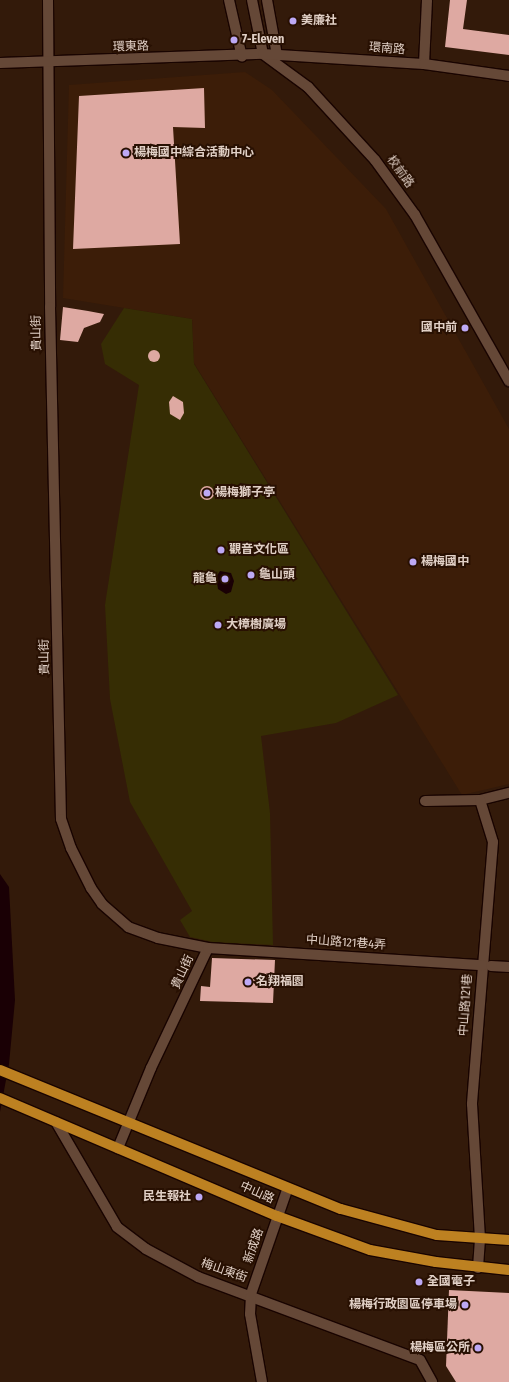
<!DOCTYPE html>
<html>
<head>
<meta charset="utf-8">
<style>
  body { margin:0 }
  #map { position:relative; width:509px; height:1382px; overflow:hidden; background:#331a0a; font-family:"Fira Sans Condensed","Noto Sans TC",sans-serif }
  div>[style] { position:absolute }
  [style*='--x'] { left:calc(var(--x)*1px); top:calc(var(--y)*1px); width:calc(var(--w)*1px); rotate:calc(var(--a)*1deg) }
  .built>* { inset:0; background:#3c1d08 }
  .green>* { inset:0; background:#362d04 }
  .water>* { inset:0; background:#1a0005 }
  .building>* { inset:0; background:#dea9a2 }
  .round { border-radius:50% }
  .roads { filter:drop-shadow(1px 0 #190400) drop-shadow(-1px 0 #190400) drop-shadow(0 1px #190400) drop-shadow(0 -1px #190400) }
  .street>* { height:10px; margin:-5px; padding:0 5px; transform-origin:5px; border-radius:5px; background:#654837 }
  .secondary>* { height:10px; margin:-5px; padding:0 5px; transform-origin:5px; border-radius:5px; background:#654837 }
  .primary>* { height:10px; margin:-5px; padding:0 5px; transform-origin:5px; border-radius:5px; background:#bd8121 }
  .dots>* { width:11px; height:11px; translate:-50% -50%; box-sizing:border-box; border:2px solid #281002; border-radius:50% }
  span { translate:-50% -50%; white-space:nowrap; text-align:center; line-height:1.15; -webkit-text-stroke:4px #281002; paint-order:stroke }
  .poi-label { font-size:12px; color:#e1d0c6; font-weight:700 }
  .left { translate:0 -50%; text-align:left }
  .right { translate:-100% -50%; text-align:right }
  .street-label { font-size:12px; color:#e1d0c6 }
</style>
</head>
<body>
<div id="map">
  <div class="built">
    <i style="clip-path:polygon(245px 72px,272px 90px,386px 209px,509px 429px,509px 784px,462px 795px,194px 363px,192px 319px,63px 298px,69px 85px)"></i>
  </div>
  <div class="green">
    <i style="clip-path:polygon(124px 308px,192px 319px,194px 364px,398px 695px,336px 723px,261px 736px,270px 813px,273px 945px,213px 942px,190px 937px,180px 920px,192px 911px,130px 802px,110px 699px,105px 605px,139px 385px,105px 364px,101px 344px)"></i>
  </div>
  <div class="water">
    <i style="clip-path:polygon(220px 571px,231px 573px,234px 581px,231px 592px,226px 594px,218px 589px,216px 577px)"></i>
    <i style="clip-path:polygon(0 874px,9px 887px,15px 1000px,9px 1064px,0 1112px)"></i>
  </div>
  <div class="building">
    <i style="clip-path:polygon(450px 0,467px 0,463px 29px,509px 35px,509px 55px,445px 47px)"></i>
    <i style="clip-path:polygon(204px 88px,205px 128px,173px 127px,180px 244px,73px 249px,79px 96px)"></i>
    <i style="clip-path:polygon(63px 307px,88px 311px,104px 314px,100px 322px,84px 328px,78px 342px,60px 340px)"></i>
    <i class="round" style="left:148px;top:350px;width:12px;height:12px"></i>
    <i style="clip-path:polygon(173px 396px,183px 402px,184px 413px,180px 420px,170px 414px,169px 402px)"></i>
    <i class="round" style="left:200px;top:486px;width:14px;height:14px"></i>
    <i style="clip-path:polygon(212px 958px,275px 960px,273px 1003px,200px 1001px,201px 986px,210px 987px)"></i>
    <i style="clip-path:polygon(449px 1290px,509px 1293px,509px 1382px,456px 1382px,446px 1366px)"></i>
  </div>
  <div class="roads">
    <div class="street">
      <i style="--x:48;--y:0;--w:307;--a:89.6"></i>
      <i style="--x:50;--y:307;--w:512;--a:88.77"></i>
      <i style="--x:61;--y:819;--w:31;--a:71"></i>
      <i style="--x:71;--y:848;--w:45;--a:63.4"></i>
      <i style="--x:91;--y:888;--w:19;--a:55"></i>
      <i style="--x:102;--y:904;--w:35;--a:41"></i>
      <i style="--x:128;--y:927;--w:32;--a:20"></i>
      <i style="--x:158;--y:938;--w:51;--a:11.3"></i>
      <i style="--x:208;--y:948;--w:133;--a:115.4"></i>
      <i style="--x:151;--y:1068;--w:87;--a:112.4"></i>
      <i style="--x:229;--y:0;--w:58;--a:77.2"></i>
      <i style="--x:267;--y:0;--w:56;--a:79.7"></i>
      <i style="--x:424;--y:64;--w:64;--a:-87.3"></i>
      <i style="--x:480;--y:800;--w:30;--a:-14"></i>
      <i style="--x:425;--y:801;--w:55;--a:-1"></i>
      <i style="--x:480;--y:800;--w:44;--a:72.8"></i>
      <i style="--x:493;--y:842;--w:263;--a:94.6"></i>
      <i style="--x:472;--y:1104;--w:135;--a:86.6"></i>
      <i style="--x:480;--y:1239;--w:29;--a:94"></i>
      <i style="--x:208;--y:948;--w:275;--a:3.6"></i>
      <i style="--x:491;--y:966;--w:18;--a:3"></i>
      <i style="--x:56;--y:1122;--w:121;--a:59.8"></i>
      <i style="--x:117;--y:1227;--w:36;--a:37"></i>
      <i style="--x:146;--y:1249;--w:59;--a:28.3"></i>
      <i style="--x:198;--y:1277;--w:237;--a:20.5"></i>
      <i style="--x:420;--y:1360;--w:25;--a:61"></i>
      <i style="--x:262;--y:1382;--w:69;--a:-100"></i>
      <i style="--x:250;--y:1314;--w:20;--a:-87"></i>
      <i style="--x:251;--y:1294;--w:110;--a:-70.9"></i>
    </div>
    <div class="secondary">
      <i style="--x:252;--y:0;--w:55;--a:78.5"></i>
      <i style="--x:263;--y:54;--w:56;--a:36.3"></i>
      <i style="--x:308;--y:87;--w:99;--a:47.5"></i>
      <i style="--x:375;--y:160;--w:68;--a:54"></i>
      <i style="--x:415;--y:215;--w:191;--a:60.5"></i>
      <i style="--x:0;--y:63;--w:263;--a:-2"></i>
      <i style="--x:263;--y:54;--w:161;--a:3.6"></i>
      <i style="--x:424;--y:64;--w:86;--a:8"></i>
    </div>
    <div class="primary">
      <i style="--x:0;--y:1070;--w:368;--a:22.2"></i>
      <i style="--x:341;--y:1209;--w:99;--a:15.2"></i>
      <i style="--x:437;--y:1235;--w:72;--a:4"></i>
      <i style="--x:0;--y:1098;--w:301;--a:23.1"></i>
      <i style="--x:277;--y:1216;--w:99;--a:20.1"></i>
      <i style="--x:370;--y:1250;--w:67;--a:10.3"></i>
      <i style="--x:436;--y:1262;--w:73;--a:6.3"></i>
    </div>
  </div>
  <div class="dots">
    <i style="left:293px;top:21px;background:#bda9f5"></i>
    <i style="left:234px;top:40px;background:#bda9f5"></i>
    <i style="left:126px;top:153px;background:#bda9f5"></i>
    <i style="left:465px;top:328px;background:#bda9f5"></i>
    <i style="left:207px;top:493px;background:#bda9f5"></i>
    <i style="left:221px;top:550px;background:#bda9f5"></i>
    <i style="left:413px;top:562px;background:#bda9f5"></i>
    <i style="left:251px;top:575px;background:#bda9f5"></i>
    <i style="left:225px;top:579px;background:#bda9f5"></i>
    <i style="left:218px;top:625px;background:#bda9f5"></i>
    <i style="left:248px;top:982px;background:#bda9f5"></i>
    <i style="left:199px;top:1197px;background:#bda9f5"></i>
    <i style="left:419px;top:1282px;background:#bda9f5"></i>
    <i style="left:465px;top:1305px;background:#bda9f5"></i>
    <i style="left:478px;top:1348px;background:#bda9f5"></i>
  </div>
  <div class="poi-label">
    <span class="left" style="left:301px;top:21px">美廉社</span>
    <span class="left" style="left:242px;top:40px">7-Eleven</span>
    <span class="left" style="left:134px;top:153px">楊梅國中綜合活動中心</span>
    <span class="right" style="left:457px;top:328px">國中前</span>
    <span class="left" style="left:215px;top:493px">楊梅獅子亭</span>
    <span class="left" style="left:229px;top:550px">觀音文化區</span>
    <span class="left" style="left:421px;top:562px">楊梅國中</span>
    <span class="left" style="left:259px;top:575px">龜山頭</span>
    <span class="right" style="left:217px;top:579px">龍龜</span>
    <span class="left" style="left:226px;top:625px">大樟樹廣場</span>
    <span class="left" style="left:256px;top:982px">名翔福園</span>
    <span class="right" style="left:191px;top:1197px">民生報社</span>
    <span class="left" style="left:427px;top:1282px">全國電子</span>
    <span class="right" style="left:457px;top:1305px">楊梅行政園區停車場</span>
    <span class="right" style="left:470px;top:1348px">楊梅區公所</span>
  </div>
  <div class="street-label">
    <span style="left:131px;top:47px;rotate:-2deg">環東路</span>
    <span style="left:387px;top:49px;rotate:4deg">環南路</span>
    <span style="left:400px;top:172px;rotate:54deg">校前路</span>
    <span style="left:37px;top:333px;rotate:-91deg">貴山街</span>
    <span style="left:45px;top:657px;rotate:-91deg">貴山街</span>
    <span style="left:346px;top:943px;rotate:4deg">中山路121巷4弄</span>
    <span style="left:183px;top:972px;rotate:-65deg">貴山街</span>
    <span style="left:466px;top:1005px;rotate:-86deg">中山路121巷</span>
    <span style="left:257px;top:1193px;rotate:24deg">中山路</span>
    <span style="left:254px;top:1246px;rotate:-71deg">新成路</span>
    <span style="left:224px;top:1271px;rotate:19deg">梅山東街</span>
  </div>
</div>
</body>
</html>
